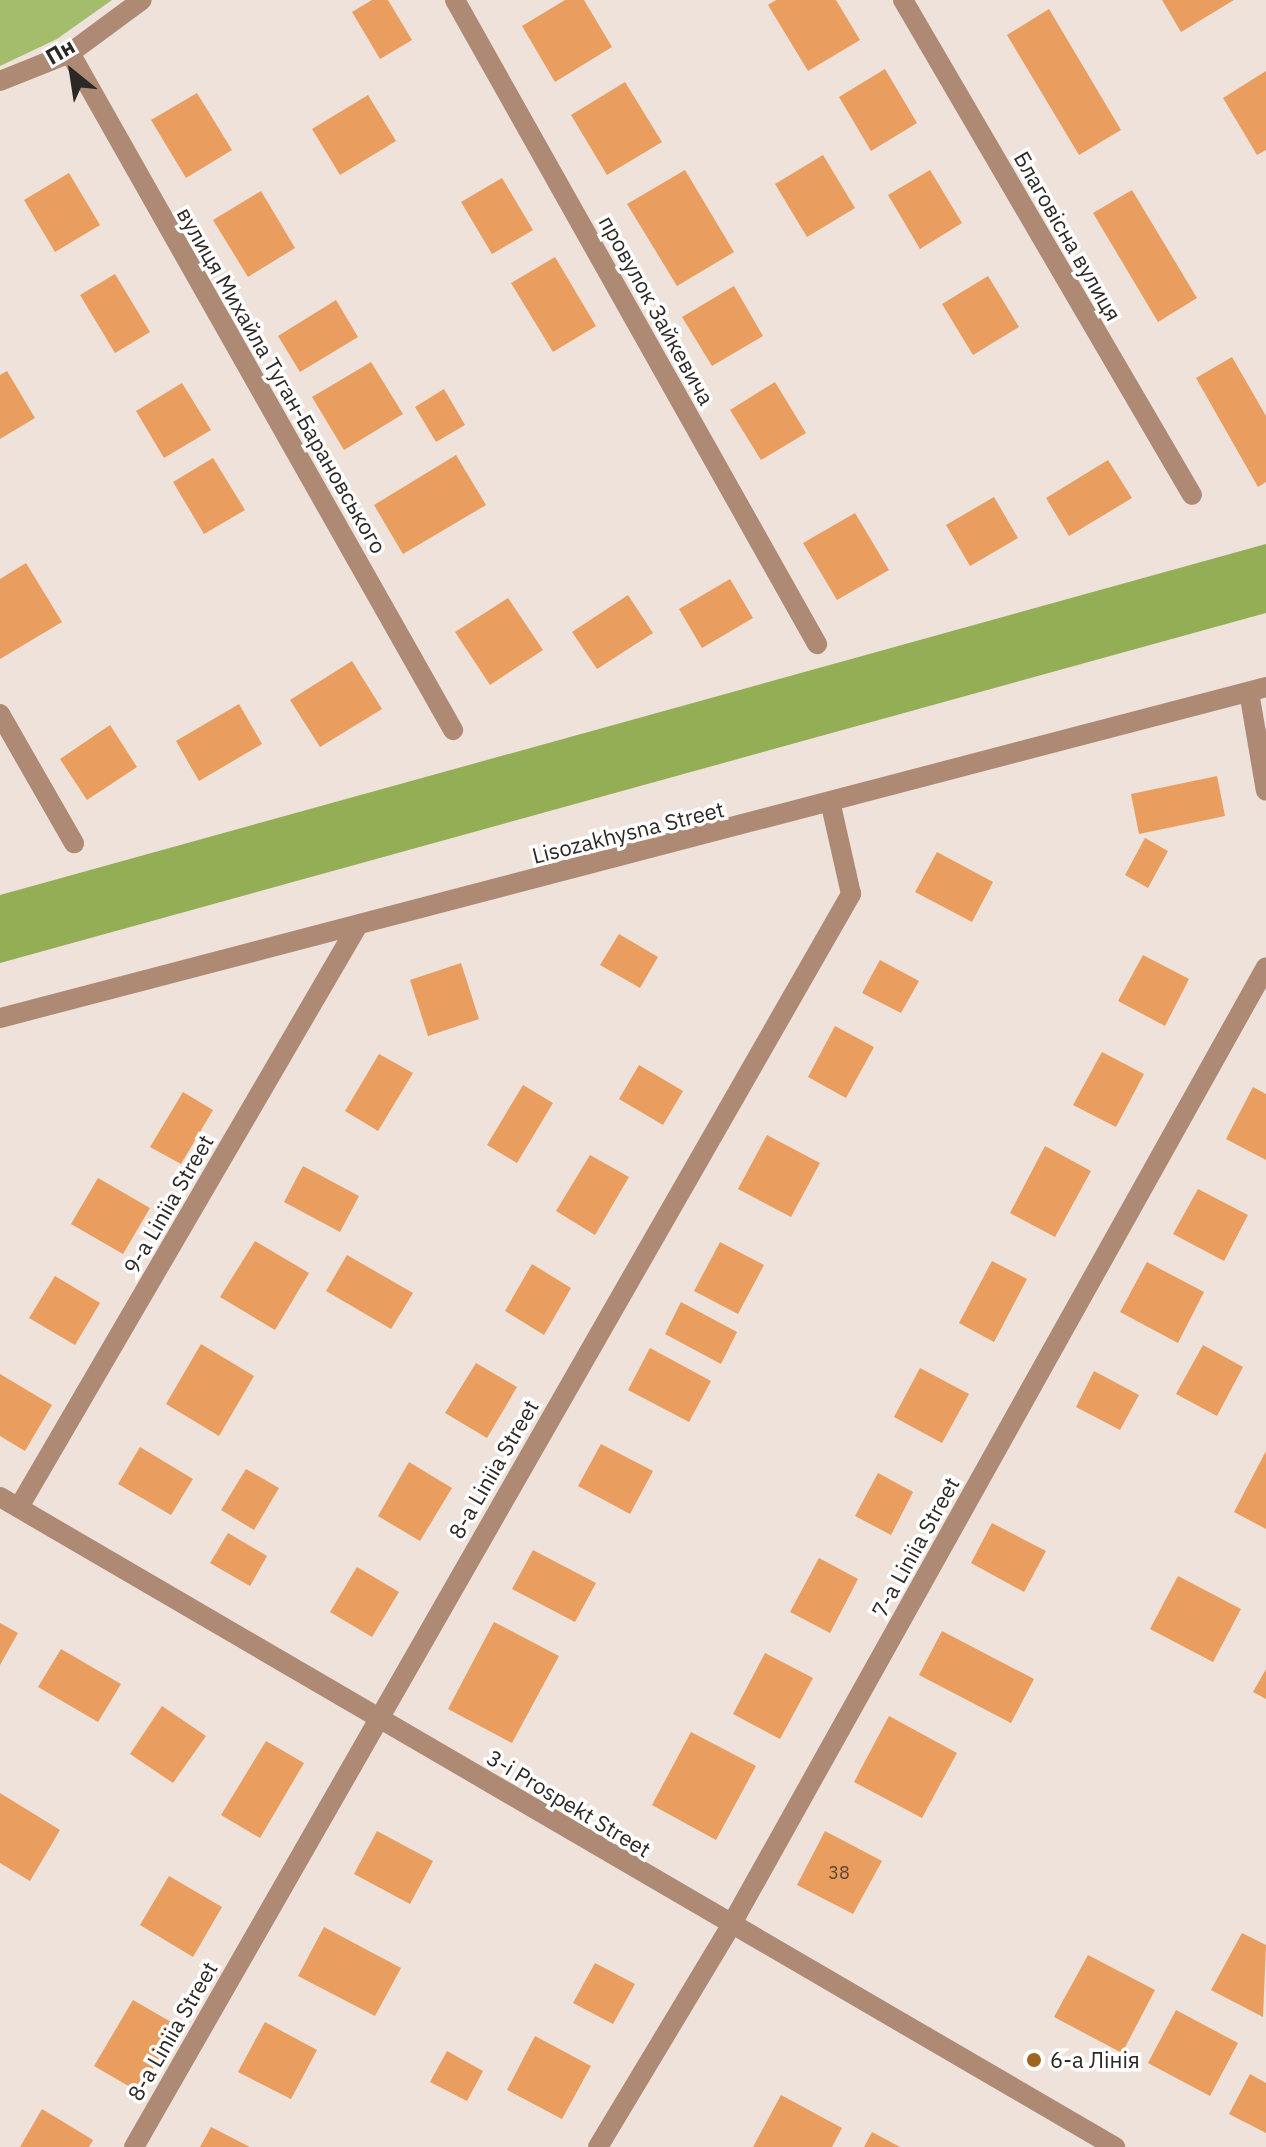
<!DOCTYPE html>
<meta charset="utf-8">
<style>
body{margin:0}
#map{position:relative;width:1266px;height:2147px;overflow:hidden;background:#eee2da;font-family:"IBM Plex Sans",sans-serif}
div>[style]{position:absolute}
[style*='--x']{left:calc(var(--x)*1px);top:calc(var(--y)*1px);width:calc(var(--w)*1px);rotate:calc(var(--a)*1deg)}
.green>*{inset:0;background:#a3bd6c}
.forest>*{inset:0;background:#94ae56}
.building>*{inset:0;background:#e99e60}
.street>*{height:20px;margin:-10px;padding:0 10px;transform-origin:10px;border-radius:10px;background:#ae8a75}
.dots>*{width:22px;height:22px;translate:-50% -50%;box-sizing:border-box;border:4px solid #fff;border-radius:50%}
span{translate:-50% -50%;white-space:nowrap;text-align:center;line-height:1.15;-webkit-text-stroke:7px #fff;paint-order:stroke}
.number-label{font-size:18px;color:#5b4634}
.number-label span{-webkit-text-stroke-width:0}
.street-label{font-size:22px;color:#2c2825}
.poi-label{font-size:22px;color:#2c2825}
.left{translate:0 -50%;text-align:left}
.north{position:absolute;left:32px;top:32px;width:80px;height:80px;-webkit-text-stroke:6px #fff;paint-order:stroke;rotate:330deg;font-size:22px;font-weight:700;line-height:32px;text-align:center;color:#2c2825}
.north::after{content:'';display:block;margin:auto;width:28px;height:36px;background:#2c2825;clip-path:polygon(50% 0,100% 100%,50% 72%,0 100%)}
</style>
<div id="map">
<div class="green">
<i style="clip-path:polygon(0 0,112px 0,57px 39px,0 66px)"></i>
</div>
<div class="forest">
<i style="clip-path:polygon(1266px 544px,1266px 613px,0 963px,0 895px)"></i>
</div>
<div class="building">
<i style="clip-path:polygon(372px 0,388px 0,412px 40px,380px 59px,352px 12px)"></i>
<i style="clip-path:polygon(565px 0,584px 0,612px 47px,555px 82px,522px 26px)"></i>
<i style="clip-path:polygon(776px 0,836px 0,860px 40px,808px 71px,768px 5px)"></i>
<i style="clip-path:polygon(1162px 0,1234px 0,1181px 32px)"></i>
<i style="clip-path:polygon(1049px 9px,1121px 130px,1079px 155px,1007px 35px)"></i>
<i style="clip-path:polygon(885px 69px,917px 123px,871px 151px,839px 97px)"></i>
<i style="clip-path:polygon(1266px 71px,1266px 150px,1257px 155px,1223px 98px)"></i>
<i style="clip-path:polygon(625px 82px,662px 142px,607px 175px,571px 115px)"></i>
<i style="clip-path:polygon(197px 93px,232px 150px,186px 178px,151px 120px)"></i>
<i style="clip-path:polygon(368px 95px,396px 141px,340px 175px,312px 129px)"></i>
<i style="clip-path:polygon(823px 155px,855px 208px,807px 237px,775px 184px)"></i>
<i style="clip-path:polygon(685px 170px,734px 252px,677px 286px,627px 204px)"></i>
<i style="clip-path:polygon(930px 170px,962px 223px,920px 249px,888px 195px)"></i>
<i style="clip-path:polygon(69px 173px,100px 225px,55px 252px,24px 200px)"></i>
<i style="clip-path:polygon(502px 178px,533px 230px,492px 254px,461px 202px)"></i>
<i style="clip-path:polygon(1132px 190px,1197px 298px,1158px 322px,1093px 213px)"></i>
<i style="clip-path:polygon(261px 191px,295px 248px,248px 277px,213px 220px)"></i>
<i style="clip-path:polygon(555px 257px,596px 326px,553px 352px,511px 283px)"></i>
<i style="clip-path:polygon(115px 274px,150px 332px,115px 353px,80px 295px)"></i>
<i style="clip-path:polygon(988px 276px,1019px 327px,973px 355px,942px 304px)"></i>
<i style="clip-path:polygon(734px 286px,763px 336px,712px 366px,682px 317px)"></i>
<i style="clip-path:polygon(336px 300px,358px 337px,300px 372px,278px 336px)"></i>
<i style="clip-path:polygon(1232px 357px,1266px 416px,1266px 482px,1258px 487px,1196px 378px)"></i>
<i style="clip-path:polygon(371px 362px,403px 414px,344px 450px,312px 397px)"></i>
<i style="clip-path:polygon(7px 371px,35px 418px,0 439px,0 375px)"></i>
<i style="clip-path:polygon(775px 382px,806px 433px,761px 460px,730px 410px)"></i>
<i style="clip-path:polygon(182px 383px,211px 430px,164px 458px,136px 411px)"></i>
<i style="clip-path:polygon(444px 389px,465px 425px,436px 442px,415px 407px)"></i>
<i style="clip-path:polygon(456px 455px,486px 505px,403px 554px,374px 505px)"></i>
<i style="clip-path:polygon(213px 458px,245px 510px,204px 534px,173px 482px)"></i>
<i style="clip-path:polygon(1108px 460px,1132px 498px,1069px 536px,1046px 498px)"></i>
<i style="clip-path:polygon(994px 497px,1018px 538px,970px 566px,946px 525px)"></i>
<i style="clip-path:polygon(855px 513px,889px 570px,837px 600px,803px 543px)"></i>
<i style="clip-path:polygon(26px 563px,62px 622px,0 659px,0 579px)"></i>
<i style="clip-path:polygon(730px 579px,753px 618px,702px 648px,679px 609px)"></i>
<i style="clip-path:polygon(628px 595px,653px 633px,597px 669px,572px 632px)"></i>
<i style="clip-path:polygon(508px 598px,543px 650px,490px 685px,455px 632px)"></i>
<i style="clip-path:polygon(352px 661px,382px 709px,320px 747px,290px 700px)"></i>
<i style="clip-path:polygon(239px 704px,262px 744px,199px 781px,176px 741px)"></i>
<i style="clip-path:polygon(110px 725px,137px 767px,87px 800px,60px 759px)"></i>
<i style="clip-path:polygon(1217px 776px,1225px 816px,1139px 834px,1131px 794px)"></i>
<i style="clip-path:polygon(1145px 838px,1168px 851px,1148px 888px,1125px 875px)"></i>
<i style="clip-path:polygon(937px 852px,993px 882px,972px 922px,915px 892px)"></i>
<i style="clip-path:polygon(619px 934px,658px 957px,640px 988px,600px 965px)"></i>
<i style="clip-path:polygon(1143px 955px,1189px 979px,1165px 1026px,1118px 1001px)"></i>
<i style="clip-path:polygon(880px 960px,919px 981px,901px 1013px,862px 993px)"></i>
<i style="clip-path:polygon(461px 963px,479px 1019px,428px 1036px,410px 980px)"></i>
<i style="clip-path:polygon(835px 1026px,874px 1047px,846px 1098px,808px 1077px)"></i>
<i style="clip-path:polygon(1102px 1052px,1144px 1074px,1116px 1127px,1073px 1105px)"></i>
<i style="clip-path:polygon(379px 1054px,413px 1073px,378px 1131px,345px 1111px)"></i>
<i style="clip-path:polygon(639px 1065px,683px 1091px,663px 1125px,619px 1099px)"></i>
<i style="clip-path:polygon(523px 1085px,553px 1103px,517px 1163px,487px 1145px)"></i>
<i style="clip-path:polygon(1253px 1087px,1266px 1094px,1266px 1160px,1226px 1139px)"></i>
<i style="clip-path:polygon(183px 1092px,213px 1110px,181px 1164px,150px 1147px)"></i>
<i style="clip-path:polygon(767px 1135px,820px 1163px,791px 1217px,738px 1189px)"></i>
<i style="clip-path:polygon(1045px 1146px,1091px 1171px,1055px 1237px,1010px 1213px)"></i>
<i style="clip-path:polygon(590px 1155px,629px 1177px,595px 1235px,556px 1211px)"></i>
<i style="clip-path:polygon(303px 1166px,359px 1196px,340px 1232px,284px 1202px)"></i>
<i style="clip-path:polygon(98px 1178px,150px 1208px,123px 1254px,71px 1224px)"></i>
<i style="clip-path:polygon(1198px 1189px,1248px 1215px,1224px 1261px,1173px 1234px)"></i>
<i style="clip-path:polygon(255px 1241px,309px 1273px,275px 1330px,220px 1297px)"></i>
<i style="clip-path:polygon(720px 1242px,764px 1265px,738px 1314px,694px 1291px)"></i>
<i style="clip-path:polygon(347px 1255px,413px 1293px,391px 1329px,326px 1291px)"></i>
<i style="clip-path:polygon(992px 1261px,1027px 1279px,994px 1342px,959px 1323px)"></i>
<i style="clip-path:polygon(1147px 1262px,1204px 1292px,1178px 1343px,1120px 1312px)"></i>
<i style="clip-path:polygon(532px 1264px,571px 1288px,544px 1335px,505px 1311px)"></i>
<i style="clip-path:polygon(55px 1276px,100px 1303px,75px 1345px,29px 1318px)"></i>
<i style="clip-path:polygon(681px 1302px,737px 1332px,721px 1364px,665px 1334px)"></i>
<i style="clip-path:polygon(201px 1344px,254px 1376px,219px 1436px,166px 1404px)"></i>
<i style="clip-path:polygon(1203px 1345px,1243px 1367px,1217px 1416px,1176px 1394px)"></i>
<i style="clip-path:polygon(650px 1348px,711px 1381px,689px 1422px,628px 1390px)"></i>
<i style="clip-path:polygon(476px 1363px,517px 1387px,487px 1438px,445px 1413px)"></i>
<i style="clip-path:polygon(920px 1368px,969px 1394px,942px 1443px,894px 1417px)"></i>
<i style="clip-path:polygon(1094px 1371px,1139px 1395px,1120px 1430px,1076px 1407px)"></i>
<i style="clip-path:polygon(0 1374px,52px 1405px,25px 1451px,0 1436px)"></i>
<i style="clip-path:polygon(601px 1444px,653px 1471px,630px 1514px,578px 1486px)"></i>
<i style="clip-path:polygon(140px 1447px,193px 1479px,171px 1515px,118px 1484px)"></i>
<i style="clip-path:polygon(1266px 1451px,1266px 1529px,1234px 1512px)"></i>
<i style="clip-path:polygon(409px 1462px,452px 1488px,420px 1541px,378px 1516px)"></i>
<i style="clip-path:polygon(246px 1469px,279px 1488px,254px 1530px,221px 1510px)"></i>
<i style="clip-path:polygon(878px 1473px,913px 1492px,891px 1535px,855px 1516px)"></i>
<i style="clip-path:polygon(992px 1523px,1046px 1551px,1024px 1592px,971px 1563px)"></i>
<i style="clip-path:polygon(228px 1533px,267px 1556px,250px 1586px,210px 1563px)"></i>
<i style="clip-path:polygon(533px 1550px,596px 1583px,575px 1622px,512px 1589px)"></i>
<i style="clip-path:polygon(819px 1558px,858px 1579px,830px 1633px,790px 1612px)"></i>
<i style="clip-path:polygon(357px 1567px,399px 1592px,372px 1637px,330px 1612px)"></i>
<i style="clip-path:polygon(1178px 1576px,1241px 1609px,1213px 1662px,1150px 1629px)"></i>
<i style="clip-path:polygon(494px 1622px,559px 1656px,512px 1743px,448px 1709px)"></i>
<i style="clip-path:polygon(0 1623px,18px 1633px,0 1665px)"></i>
<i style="clip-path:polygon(942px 1631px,1034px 1679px,1011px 1723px,919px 1675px)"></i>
<i style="clip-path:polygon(61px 1649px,121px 1684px,98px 1722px,38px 1687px)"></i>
<i style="clip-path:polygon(765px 1653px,813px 1678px,780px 1739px,733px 1714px)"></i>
<i style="clip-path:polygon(1266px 1669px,1266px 1699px,1253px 1692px)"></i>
<i style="clip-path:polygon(162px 1706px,206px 1736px,173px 1783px,130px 1754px)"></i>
<i style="clip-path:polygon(889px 1716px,957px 1753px,922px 1818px,854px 1782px)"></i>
<i style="clip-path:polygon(691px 1732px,756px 1766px,716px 1840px,652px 1805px)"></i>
<i style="clip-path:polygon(266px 1741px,304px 1763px,260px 1838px,221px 1815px)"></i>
<i style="clip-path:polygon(0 1793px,60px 1830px,30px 1881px,0 1863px)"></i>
<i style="clip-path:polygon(377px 1831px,433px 1861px,410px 1904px,354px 1874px)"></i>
<i style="clip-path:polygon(825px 1831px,882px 1861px,853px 1914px,797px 1885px)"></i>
<i style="clip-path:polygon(169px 1876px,222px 1907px,193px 1957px,140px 1925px)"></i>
<i style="clip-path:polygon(324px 1927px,401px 1968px,375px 2016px,298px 1976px)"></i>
<i style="clip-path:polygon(1242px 1933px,1266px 1945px,1263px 2017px,1211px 1990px)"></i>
<i style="clip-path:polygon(1088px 1955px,1155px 1990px,1122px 2053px,1054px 2017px)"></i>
<i style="clip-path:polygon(595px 1963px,635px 1984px,613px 2024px,573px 2003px)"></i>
<i style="clip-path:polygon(133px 2000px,178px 2026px,139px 2092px,94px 2066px)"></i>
<i style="clip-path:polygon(1176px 2010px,1238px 2043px,1210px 2096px,1148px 2063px)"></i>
<i style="clip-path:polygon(265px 2022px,317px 2050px,291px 2099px,238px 2072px)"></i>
<i style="clip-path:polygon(535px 2036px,591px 2066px,562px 2119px,507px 2090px)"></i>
<i style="clip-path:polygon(447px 2051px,483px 2071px,467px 2101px,430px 2082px)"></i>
<i style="clip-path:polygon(1250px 2074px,1266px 2083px,1266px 2133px,1229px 2114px)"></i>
<i style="clip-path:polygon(781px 2095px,842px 2128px,832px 2147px,753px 2147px)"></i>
<i style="clip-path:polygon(42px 2109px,93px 2140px,89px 2147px,20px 2147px)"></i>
<i style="clip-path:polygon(211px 2127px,250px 2147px,200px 2147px)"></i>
<i style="clip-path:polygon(872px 2132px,900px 2147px,864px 2147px)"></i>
</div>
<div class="street">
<i style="--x:455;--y:0;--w:739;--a:60.66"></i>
<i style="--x:903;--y:0;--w:573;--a:59.72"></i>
<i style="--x:70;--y:53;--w:778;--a:60.5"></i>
<i style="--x:0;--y:81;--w:75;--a:-21.8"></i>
<i style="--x:70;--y:53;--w:89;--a:-36.4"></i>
<i style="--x:1249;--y:692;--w:100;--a:80.3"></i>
<i style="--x:0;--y:714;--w:149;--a:60.2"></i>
<i style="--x:0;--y:1018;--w:1309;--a:-14.65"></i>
<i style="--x:0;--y:1497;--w:1291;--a:30.24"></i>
<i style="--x:19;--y:1507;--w:674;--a:-59.78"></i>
<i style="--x:134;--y:2147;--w:1444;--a:-60.22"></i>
<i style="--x:851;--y:894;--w:91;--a:-102.7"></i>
<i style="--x:598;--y:2147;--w:257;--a:-59"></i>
<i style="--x:730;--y:1927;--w:1099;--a:-60.82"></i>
</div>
<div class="dots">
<i style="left:1034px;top:2060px;background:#9e6621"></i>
</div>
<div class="number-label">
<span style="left:839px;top:1873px">38</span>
</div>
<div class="street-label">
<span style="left:1068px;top:236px;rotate:60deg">Благовісна вулиця</span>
<span style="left:657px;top:310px;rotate:61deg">провулок Зайкевича</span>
<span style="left:282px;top:380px;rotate:60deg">вулиця Михайла Туган-Барановського</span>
<span style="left:628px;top:832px;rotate:-14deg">Lisozakhysna Street</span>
<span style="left:168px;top:1204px;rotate:-60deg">9-a Liniia Street</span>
<span style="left:493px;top:1469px;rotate:-60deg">8-a Liniia Street</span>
<span style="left:915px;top:1547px;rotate:-61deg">7-a Liniia Street</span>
<span style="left:569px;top:1803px;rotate:31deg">3-i Prospekt Street</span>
<span style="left:172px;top:2031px;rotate:-60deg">8-a Liniia Street</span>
</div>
<div class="poi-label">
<span class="left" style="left:1050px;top:2060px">6-а Лінія</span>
</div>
<div class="north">Пн</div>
</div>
